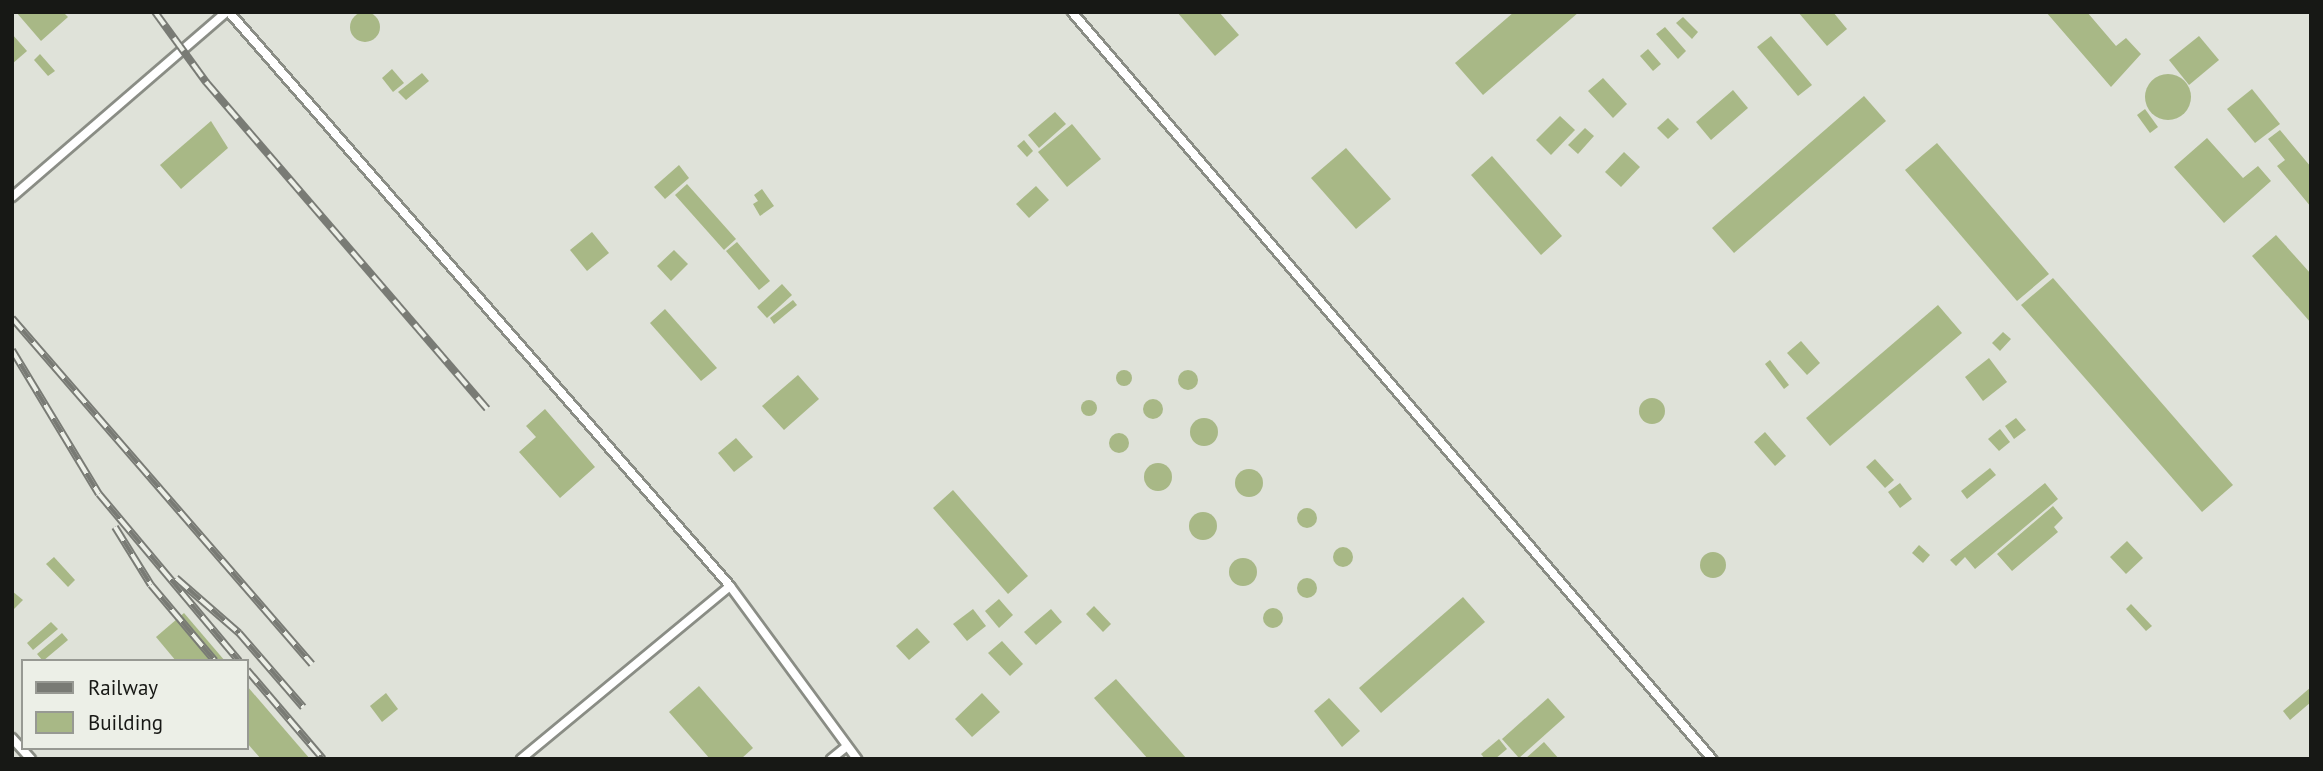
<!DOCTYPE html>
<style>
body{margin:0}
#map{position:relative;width:2323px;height:771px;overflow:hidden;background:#dfe2d9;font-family:"PT Sans",sans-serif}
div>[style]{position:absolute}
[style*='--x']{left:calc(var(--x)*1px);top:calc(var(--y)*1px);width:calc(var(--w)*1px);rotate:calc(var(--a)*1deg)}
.building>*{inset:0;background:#a8b886}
.round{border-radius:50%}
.roads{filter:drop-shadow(2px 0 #8a8d85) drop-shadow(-2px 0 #8a8d85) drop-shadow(0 2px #8a8d85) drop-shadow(0 -2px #8a8d85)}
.service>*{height:8px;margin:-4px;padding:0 4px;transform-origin:4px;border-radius:4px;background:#fff}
.rail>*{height:8px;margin-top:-4px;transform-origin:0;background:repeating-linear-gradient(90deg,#ecefe7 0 16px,#797b75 0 32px);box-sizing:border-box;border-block:2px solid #797b75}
span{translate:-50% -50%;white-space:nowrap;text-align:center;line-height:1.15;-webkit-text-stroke:5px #ecefe7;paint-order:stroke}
.frame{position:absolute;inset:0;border:14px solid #171815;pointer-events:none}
.legend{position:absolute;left:21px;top:659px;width:228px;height:91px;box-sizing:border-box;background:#ecefe7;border:2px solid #979993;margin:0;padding:9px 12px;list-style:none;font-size:21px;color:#171815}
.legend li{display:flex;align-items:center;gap:14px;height:35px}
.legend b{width:35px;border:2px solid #979993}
</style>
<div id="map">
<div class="building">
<i style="clip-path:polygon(16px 12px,63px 12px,68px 17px,41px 41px)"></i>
<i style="clip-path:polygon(1177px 12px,1219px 12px,1239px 35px,1215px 56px)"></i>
<i style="clip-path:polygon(1514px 12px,1579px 12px,1483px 95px,1455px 63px)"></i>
<i style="clip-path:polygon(1798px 12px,1833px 12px,1847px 29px,1827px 46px)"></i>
<i style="clip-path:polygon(2046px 12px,2087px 12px,2116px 46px,2126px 38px,2141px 54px,2111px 87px)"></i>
<i class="round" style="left:350px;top:12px;width:30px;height:30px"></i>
<i style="clip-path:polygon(1683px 17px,1698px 32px,1692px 39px,1676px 23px)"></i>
<i style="clip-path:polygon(1665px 27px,1686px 51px,1678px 59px,1656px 34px)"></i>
<i style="clip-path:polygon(12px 34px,27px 51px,12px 64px)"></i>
<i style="clip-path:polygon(1771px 36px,1812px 85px,1798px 96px,1757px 47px)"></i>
<i style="clip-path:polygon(2199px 36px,2219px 60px,2189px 85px,2169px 60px)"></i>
<i style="clip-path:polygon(1648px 49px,1661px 64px,1653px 71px,1640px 56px)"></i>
<i style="clip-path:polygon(40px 54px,55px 71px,48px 76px,34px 60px)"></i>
<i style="clip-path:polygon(392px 69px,404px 83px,393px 92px,382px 78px)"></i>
<i style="clip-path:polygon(422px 73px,429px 81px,406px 100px,398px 92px)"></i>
<i class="round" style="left:2145px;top:74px;width:46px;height:46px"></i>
<i style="clip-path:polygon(1603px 78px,1627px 104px,1613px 118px,1588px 91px)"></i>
<i style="clip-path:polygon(2252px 89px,2280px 124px,2255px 143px,2227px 109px)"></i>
<i style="clip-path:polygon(1733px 90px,1748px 108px,1711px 140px,1696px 122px)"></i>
<i style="clip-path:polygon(1864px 96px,1886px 121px,1734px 253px,1712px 228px)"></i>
<i style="clip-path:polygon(2145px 109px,2158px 127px,2150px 133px,2137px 115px)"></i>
<i style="clip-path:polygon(1055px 112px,1066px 124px,1039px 148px,1028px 135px)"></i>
<i style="clip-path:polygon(1560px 116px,1575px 130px,1551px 155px,1536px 140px)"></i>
<i style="clip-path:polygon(1668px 118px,1679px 129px,1668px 139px,1657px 128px)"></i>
<i style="clip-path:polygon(211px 121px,228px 148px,181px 189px,160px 165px)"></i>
<i style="clip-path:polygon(1072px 124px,1101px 159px,1067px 187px,1038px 152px)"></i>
<i style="clip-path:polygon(1585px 128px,1594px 136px,1578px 154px,1568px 145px)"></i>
<i style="clip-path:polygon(2280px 130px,2311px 167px,2311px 207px,2277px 166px,2285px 160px,2268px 139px)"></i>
<i style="clip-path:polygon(2207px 138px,2243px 178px,2258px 166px,2271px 181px,2224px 223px,2174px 167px)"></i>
<i style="clip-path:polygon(1024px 140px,1033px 151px,1027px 157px,1017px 146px)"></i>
<i style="clip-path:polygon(1937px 143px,2049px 274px,2017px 301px,1905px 170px)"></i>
<i style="clip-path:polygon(1346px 148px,1391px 199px,1356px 229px,1311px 178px)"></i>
<i style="clip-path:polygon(1624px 152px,1640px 167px,1621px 187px,1605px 172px)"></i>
<i style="clip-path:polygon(1492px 156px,1562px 236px,1541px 255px,1471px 175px)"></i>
<i style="clip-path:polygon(679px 165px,689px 178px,665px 199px,654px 187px)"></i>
<i style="clip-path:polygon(687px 184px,736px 239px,724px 250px,675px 195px)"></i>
<i style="clip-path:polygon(1036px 186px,1049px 200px,1029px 218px,1016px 204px)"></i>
<i style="clip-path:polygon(762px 189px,774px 206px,760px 216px,753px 204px,758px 201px,754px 195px)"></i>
<i style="clip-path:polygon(592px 232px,609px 253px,587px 271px,570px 250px)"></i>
<i style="clip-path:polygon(2276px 235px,2311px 274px,2311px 323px,2252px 256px)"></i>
<i style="clip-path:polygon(737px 242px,770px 281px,759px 290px,726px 251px)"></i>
<i style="clip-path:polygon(674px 250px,688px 264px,671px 281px,657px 266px)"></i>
<i style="clip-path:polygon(2053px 278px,2233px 485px,2202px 512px,2021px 305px)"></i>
<i style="clip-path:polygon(782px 284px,792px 295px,767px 318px,757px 307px)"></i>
<i style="clip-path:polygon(793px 300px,797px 305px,774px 324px,770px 318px)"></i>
<i style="clip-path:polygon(1938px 305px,1962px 333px,1830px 446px,1806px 418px)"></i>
<i style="clip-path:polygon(665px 309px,717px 368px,701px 381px,650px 323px)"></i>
<i style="clip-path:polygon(2003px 332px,2011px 339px,2000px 351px,1992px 343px)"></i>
<i style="clip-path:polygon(1801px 341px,1820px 363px,1807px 375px,1787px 353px)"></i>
<i style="clip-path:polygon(1989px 358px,2007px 382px,1983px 401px,1965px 377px)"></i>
<i style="clip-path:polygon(1770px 360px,1789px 385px,1784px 389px,1765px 364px)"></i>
<i class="round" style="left:1178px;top:370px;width:20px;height:20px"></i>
<i class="round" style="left:1116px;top:370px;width:16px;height:16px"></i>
<i style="clip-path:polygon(798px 375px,819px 399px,784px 430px,762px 406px)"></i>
<i class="round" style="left:1639px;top:398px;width:26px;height:26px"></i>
<i class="round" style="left:1143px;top:399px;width:20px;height:20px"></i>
<i class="round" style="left:1081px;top:400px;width:16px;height:16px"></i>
<i style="clip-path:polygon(545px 409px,595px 467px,560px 498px,519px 452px,536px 437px,526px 426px)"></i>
<i class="round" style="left:1190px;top:418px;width:28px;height:28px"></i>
<i style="clip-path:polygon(2016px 418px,2026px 430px,2014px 439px,2005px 426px)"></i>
<i style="clip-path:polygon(2000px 429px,2010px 442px,1999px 451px,1988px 439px)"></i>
<i style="clip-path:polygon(1765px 432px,1786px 456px,1775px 466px,1754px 442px)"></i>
<i class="round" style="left:1109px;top:433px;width:20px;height:20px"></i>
<i style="clip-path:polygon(736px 438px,753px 457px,734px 472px,718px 453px)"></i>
<i style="clip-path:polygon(1875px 459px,1894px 480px,1885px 488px,1866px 467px)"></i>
<i class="round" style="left:1144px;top:463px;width:28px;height:28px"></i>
<i style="clip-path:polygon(1990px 468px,1996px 475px,1967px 499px,1961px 491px)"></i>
<i class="round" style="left:1235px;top:469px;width:28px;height:28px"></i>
<i style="clip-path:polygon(1900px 483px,1912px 499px,1900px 508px,1888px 492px)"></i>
<i style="clip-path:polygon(2045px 483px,2058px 499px,1975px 569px,1965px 557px,1956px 566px,1950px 560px)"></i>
<i style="clip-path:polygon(953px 490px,1028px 576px,1008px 594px,933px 508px)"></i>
<i style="clip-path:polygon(2053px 506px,2063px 518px,2054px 527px,2058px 532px,2012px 571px,1997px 554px)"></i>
<i class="round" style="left:1297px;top:508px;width:20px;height:20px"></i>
<i class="round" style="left:1189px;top:512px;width:28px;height:28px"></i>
<i style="clip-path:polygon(2127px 541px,2143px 558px,2126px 574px,2110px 557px)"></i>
<i style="clip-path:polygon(1919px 545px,1930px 555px,1923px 563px,1912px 553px)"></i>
<i class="round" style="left:1333px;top:547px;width:20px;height:20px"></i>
<i class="round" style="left:1700px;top:552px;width:26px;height:26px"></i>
<i style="clip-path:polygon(54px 557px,75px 580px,68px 587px,46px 564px)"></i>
<i class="round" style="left:1229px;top:558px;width:28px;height:28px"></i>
<i class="round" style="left:1297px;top:578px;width:20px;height:20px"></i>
<i style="clip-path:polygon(12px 591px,23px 600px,12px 611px)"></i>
<i style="clip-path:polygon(1463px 597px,1485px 622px,1381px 713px,1359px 688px)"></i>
<i style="clip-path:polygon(999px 599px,1013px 615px,999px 628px,985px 611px)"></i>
<i style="clip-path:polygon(2131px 604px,2152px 626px,2146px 631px,2126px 609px)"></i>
<i style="clip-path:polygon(1094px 606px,1111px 624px,1103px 632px,1086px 614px)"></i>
<i class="round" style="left:1263px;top:608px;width:20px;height:20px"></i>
<i style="clip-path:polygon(973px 609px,986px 626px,967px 641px,953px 624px)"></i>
<i style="clip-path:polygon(1051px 609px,1062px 622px,1036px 645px,1024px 632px)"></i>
<i style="clip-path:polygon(184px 613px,225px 661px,176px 661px,156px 637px)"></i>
<i style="clip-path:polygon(51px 622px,58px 629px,33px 650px,27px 643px)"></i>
<i style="clip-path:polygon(917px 628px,930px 642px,909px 660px,896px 646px)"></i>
<i style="clip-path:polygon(62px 633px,68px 640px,43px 661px,37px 654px)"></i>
<i style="clip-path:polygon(1002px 641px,1023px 664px,1010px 676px,988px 653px)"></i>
<i style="clip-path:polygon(1116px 679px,1187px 759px,1148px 759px,1094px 698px)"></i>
<i style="clip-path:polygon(247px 686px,310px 759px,261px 759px,247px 743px)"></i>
<i style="clip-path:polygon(699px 686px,753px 748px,741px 759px,710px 759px,669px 712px)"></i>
<i style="clip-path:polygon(2311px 687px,2311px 702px,2290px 720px,2283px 711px)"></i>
<i style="clip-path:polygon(386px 693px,398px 709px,382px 722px,370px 706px)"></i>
<i style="clip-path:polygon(982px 693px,1000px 712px,972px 737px,955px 719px)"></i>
<i style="clip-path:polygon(1329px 698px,1360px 731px,1342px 747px,1314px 711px)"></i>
<i style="clip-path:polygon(1548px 698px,1565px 717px,1519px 758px,1502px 739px)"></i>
<i style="clip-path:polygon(1499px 739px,1507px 749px,1495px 759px,1485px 759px,1481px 754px)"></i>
<i style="clip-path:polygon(1544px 742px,1559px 759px,1525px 759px)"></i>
</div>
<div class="roads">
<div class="service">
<i style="--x:229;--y:12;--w:762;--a:48.88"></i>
<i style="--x:730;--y:586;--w:215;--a:53.7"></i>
<i style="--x:1072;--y:12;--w:984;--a:49.41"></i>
<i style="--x:12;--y:197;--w:283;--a:-40.8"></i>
<i style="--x:12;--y:738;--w:28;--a:48"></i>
<i style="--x:521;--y:759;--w:271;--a:-39.6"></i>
<i style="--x:831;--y:759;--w:19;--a:-39"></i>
</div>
</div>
<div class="rail">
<i style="--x:155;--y:12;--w:87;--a:53.9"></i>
<i style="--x:206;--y:82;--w:431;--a:49.3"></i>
<i style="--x:12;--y:318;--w:458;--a:49.1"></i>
<i style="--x:12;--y:350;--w:168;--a:58.9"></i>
<i style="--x:99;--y:494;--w:218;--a:50"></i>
<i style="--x:115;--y:527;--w:68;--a:58.2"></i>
<i style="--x:151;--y:585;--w:99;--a:49.9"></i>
<i style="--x:176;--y:578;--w:84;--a:41.1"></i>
<i style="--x:239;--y:633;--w:98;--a:49.1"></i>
<i style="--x:247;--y:670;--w:117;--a:49.5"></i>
</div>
<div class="frame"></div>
<ul class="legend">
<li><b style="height:9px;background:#797b75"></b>Railway</li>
<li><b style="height:19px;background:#a8b886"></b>Building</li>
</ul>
</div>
